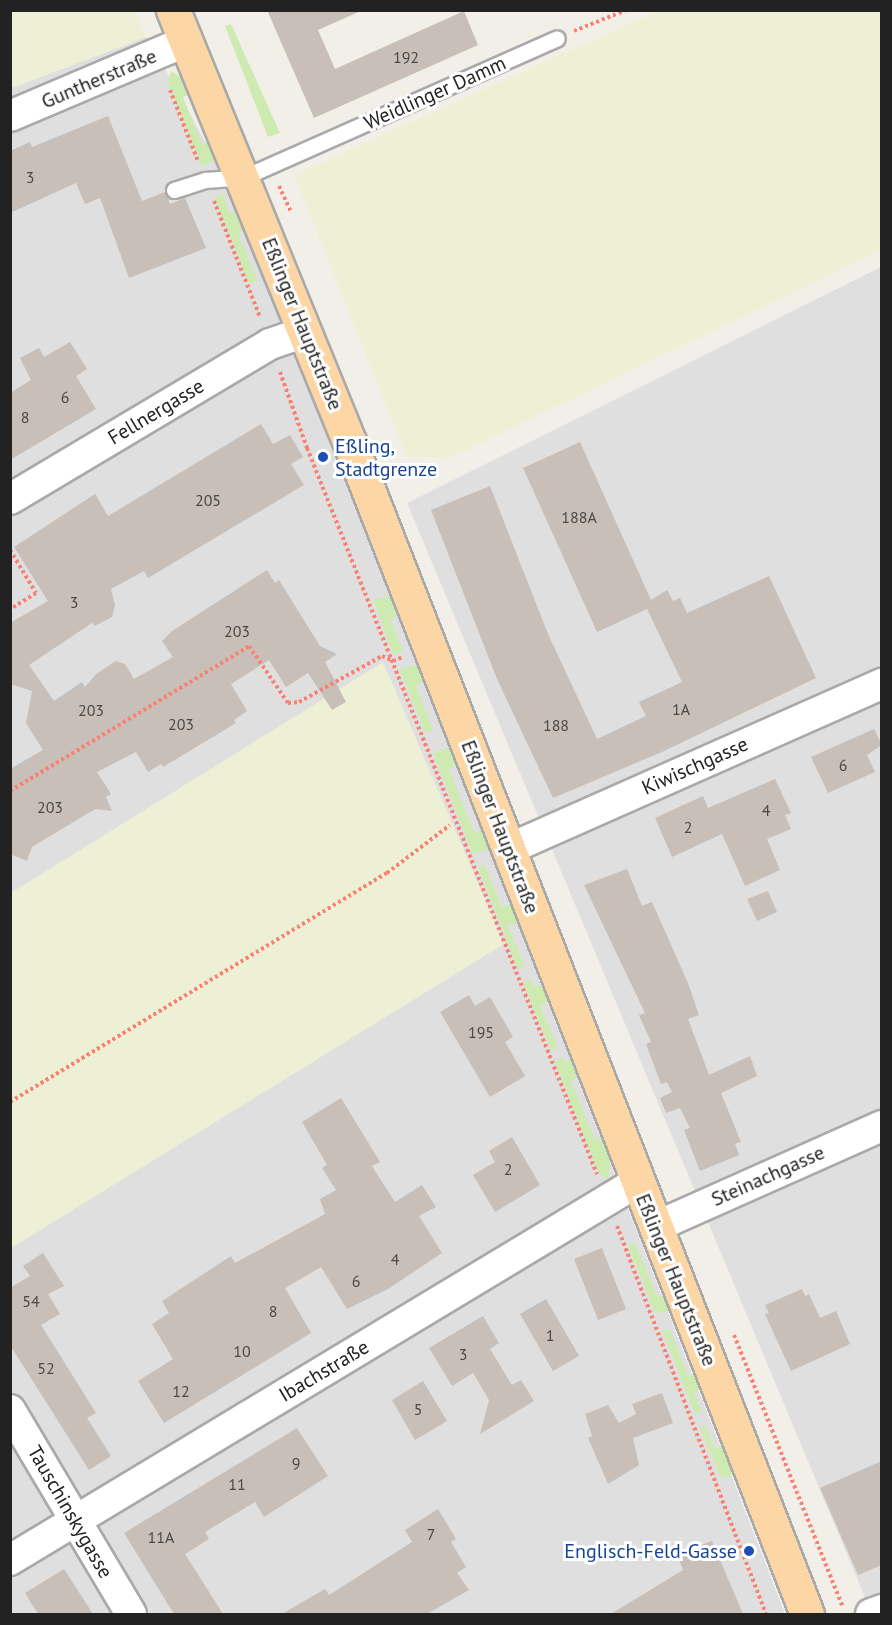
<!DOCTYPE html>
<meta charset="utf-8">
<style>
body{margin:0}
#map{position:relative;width:892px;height:1625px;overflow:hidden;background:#f2efe9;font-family:"PT Sans",sans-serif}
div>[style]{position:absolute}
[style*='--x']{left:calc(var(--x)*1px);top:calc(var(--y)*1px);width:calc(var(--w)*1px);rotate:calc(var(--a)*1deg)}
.residential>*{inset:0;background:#e0dfdf}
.farmland>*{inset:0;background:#eef0d5}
.grass>*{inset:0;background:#cdebb0}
.building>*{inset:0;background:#c7bfb8}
.path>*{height:4px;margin-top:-2px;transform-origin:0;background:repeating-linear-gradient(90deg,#fa8072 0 3px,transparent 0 6px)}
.roads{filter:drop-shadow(2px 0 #a9a9a9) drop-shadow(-2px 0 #a9a9a9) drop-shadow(0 2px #a9a9a9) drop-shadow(0 -2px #a9a9a9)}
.lane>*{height:15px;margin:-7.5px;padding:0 7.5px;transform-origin:7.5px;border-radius:7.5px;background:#fff}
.street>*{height:30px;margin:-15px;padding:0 15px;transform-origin:15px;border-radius:15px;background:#fff}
.primary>*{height:33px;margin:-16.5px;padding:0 16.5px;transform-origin:16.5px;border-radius:16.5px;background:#fcd6a4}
.dots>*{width:16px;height:16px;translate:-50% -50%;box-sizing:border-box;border:3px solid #fff;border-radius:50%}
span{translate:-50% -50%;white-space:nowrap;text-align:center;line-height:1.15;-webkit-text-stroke:6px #fff;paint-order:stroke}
.number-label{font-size:16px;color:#4b4948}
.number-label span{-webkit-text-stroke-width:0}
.street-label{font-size:20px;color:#222}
.transit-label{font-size:20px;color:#164399}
.left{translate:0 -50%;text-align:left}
.right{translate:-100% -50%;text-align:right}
.frame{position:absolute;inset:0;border:12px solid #222;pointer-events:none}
</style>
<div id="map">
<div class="residential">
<i style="clip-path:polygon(147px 37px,235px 195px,785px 1614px,11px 1614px,11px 88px)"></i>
<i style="clip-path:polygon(881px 267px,881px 1614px,872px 1614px,407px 503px)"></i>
</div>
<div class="farmland">
<i style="clip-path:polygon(11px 10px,134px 11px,147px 37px,11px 88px)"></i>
<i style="clip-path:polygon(660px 10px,881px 11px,881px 250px,448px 459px,406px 456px,294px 175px)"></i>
<i style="clip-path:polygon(383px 662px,504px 944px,11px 1248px,11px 893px)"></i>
</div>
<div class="grass">
<i style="clip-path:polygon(231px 24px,280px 133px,268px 137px,225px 26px)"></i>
<i style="clip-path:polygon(171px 71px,184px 79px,192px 93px,183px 97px,202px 144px,211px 142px,218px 159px,201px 166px,168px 82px)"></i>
<i style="clip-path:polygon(223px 194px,230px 213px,239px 210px,246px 229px,238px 233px,257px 280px,249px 284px,214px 197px)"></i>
<i style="clip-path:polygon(390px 596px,398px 615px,390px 619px,403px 651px,394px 655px,373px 600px)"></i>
<i style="clip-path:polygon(417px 664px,424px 681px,416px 686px,433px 730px,425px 733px,400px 670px)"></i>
<i style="clip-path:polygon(450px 747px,456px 765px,449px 769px,474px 833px,482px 830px,490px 849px,473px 854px,433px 753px)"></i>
<i style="clip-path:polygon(485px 865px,502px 908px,510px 904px,517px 923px,508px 926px,525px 967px,518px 969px,478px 867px)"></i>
<i style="clip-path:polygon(530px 979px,533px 987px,541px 984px,549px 1001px,540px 1006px,558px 1048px,551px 1051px,523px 982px)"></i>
<i style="clip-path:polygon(562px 1058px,565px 1062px,572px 1058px,579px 1077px,571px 1081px,595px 1140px,604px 1137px,611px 1156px,608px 1180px,598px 1172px,555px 1061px)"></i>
<i style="clip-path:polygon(635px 1243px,657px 1297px,665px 1295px,672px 1311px,655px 1313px,628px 1245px)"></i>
<i style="clip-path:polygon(662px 1330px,670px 1330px,688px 1377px,697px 1373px,702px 1388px,694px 1392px,702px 1412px,695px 1414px)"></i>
<i style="clip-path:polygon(705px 1425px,715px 1449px,722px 1446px,733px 1474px,721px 1478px,700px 1428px)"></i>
</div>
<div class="building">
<i style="clip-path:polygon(267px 10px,363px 10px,318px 30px,335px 69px,464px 11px,478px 45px,314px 118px)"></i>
<i style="clip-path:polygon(108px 116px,142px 201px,165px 192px,170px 204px,185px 198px,206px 248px,129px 278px,100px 198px,85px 204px,76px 183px,10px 213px,10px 151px,30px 142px,32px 147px)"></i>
<i style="clip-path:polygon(70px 342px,87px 369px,76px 376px,96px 409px,10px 460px,10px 393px,31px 380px,20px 358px,39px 348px,44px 357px)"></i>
<i style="clip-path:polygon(261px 424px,273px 444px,290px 435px,303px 457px,291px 464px,304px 485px,148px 578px,144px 571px,111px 589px,115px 605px,112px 617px,95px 626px,92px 623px,29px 665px,54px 701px,82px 682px,85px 687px,96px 674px,116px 661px,125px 664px,134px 679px,173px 657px,162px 641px,172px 631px,267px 570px,275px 583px,279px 580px,320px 646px,337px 654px,325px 662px,346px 702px,332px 710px,308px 673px,286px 687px,269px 660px,231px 684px,247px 711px,234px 720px,236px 723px,163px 767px,161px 764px,148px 772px,136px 752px,97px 772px,111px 794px,106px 797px,112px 811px,96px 809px,85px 815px,32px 847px,27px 861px,10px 854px,10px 769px,43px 750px,26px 723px,32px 691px,10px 684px,10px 623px,48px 601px,14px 547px,95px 494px,108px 516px)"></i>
<i style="clip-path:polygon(580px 442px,651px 600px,667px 590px,673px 601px,680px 598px,687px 613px,769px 576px,816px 678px,662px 752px,553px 798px,497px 679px,431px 510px,490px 486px,548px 634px,597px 739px,646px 716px,639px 702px,682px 682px,647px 609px,597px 632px,523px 468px)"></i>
<i style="clip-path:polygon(874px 729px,882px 745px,867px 755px,875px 772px,828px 793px,811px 757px)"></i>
<i style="clip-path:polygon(775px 779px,791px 813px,785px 815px,791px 829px,767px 839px,780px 870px,745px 886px,722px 834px,672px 857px,655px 818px,703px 796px,708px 808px)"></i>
<i style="clip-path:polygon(627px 869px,642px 906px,652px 902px,688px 983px,699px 1015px,688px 1019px,709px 1075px,750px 1056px,757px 1076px,721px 1093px,741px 1142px,735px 1144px,739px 1155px,700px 1171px,684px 1130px,690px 1128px,680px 1108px,666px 1113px,660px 1098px,672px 1092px,667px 1082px,661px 1084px,646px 1044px,651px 1042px,639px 1015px,645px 1013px,584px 885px)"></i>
<i style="clip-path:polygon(768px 891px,777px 912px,757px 921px,747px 899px)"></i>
<i style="clip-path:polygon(469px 995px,475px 1006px,490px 997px,513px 1037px,505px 1042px,525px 1076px,490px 1097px,440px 1012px)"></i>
<i style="clip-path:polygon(341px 1098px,380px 1162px,372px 1166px,395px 1202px,422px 1185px,436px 1207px,419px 1216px,442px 1253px,388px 1289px,347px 1309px,321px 1267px,285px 1288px,311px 1333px,164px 1423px,138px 1381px,173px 1359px,152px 1324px,169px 1313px,162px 1301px,231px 1256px,235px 1263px,325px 1214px,320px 1199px,336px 1190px,322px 1168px,327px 1165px,302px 1122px)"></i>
<i style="clip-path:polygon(512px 1137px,540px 1185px,495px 1212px,473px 1175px,495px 1162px,489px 1151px)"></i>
<i style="clip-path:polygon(602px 1248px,626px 1309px,598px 1320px,574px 1259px)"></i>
<i style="clip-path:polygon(43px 1253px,64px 1286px,48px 1294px,60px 1314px,41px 1325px,96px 1413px,87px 1418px,111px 1456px,89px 1470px,10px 1345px,10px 1288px,30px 1276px,23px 1266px)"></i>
<i style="clip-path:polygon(802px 1289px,805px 1296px,809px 1294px,820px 1318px,836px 1311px,850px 1344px,791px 1371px,765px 1314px,769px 1313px,765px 1305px)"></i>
<i style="clip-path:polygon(546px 1299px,579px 1356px,553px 1371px,520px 1314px)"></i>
<i style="clip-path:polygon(483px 1316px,499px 1343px,490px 1349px,512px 1385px,521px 1380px,534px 1401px,480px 1434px,489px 1400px,473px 1373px,452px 1386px,429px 1348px)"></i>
<i style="clip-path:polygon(423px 1381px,447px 1421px,415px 1440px,392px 1400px)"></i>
<i style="clip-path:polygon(662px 1393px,673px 1423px,633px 1438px,639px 1465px,608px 1484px,588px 1438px,592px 1436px,585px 1414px,608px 1405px,619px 1423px,636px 1414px,632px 1404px)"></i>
<i style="clip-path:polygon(297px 1428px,328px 1476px,264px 1517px,255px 1502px,205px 1532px,209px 1539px,185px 1554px,223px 1614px,174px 1614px,124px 1533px)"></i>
<i style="clip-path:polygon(882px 1461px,882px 1565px,858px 1575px,820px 1488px)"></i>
<i style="clip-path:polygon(438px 1509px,456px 1539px,451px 1542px,466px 1567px,457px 1573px,469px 1590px,427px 1614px,282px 1614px,325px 1589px,329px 1595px,412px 1542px,405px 1530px)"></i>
<i style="clip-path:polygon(712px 1541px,743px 1614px,611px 1614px,683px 1570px,677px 1554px)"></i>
<i style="clip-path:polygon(64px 1569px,93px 1614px,38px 1614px,25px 1593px)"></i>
</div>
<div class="path">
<i style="--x:574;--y:31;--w:56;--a:-22"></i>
<i style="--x:170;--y:90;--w:76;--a:68.5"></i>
<i style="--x:279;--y:186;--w:29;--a:65"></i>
<i style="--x:214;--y:201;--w:125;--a:68.4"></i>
<i style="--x:280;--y:372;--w:81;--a:70.4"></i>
<i style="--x:307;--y:448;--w:782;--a:68.23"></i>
<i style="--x:10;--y:550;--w:50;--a:58.8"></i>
<i style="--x:36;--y:593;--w:31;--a:148"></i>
<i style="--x:10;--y:791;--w:280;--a:-31.2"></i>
<i style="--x:249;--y:646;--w:69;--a:55.6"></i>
<i style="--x:288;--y:703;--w:11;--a:-5"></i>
<i style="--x:299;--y:702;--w:95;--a:-29"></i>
<i style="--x:382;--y:656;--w:12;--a:24"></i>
<i style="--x:393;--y:661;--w:11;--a:-22"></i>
<i style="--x:10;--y:1102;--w:441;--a:-31.3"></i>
<i style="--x:387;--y:873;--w:79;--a:-37.3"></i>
<i style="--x:617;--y:1226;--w:416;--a:69"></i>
<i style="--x:734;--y:1335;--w:293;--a:68.2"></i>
</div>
<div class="roads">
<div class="lane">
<i style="--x:174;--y:190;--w:33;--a:-18"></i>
<i style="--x:205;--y:180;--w:39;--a:-4"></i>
<i style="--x:244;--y:177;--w:342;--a:-23.9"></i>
</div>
<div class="street">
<i style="--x:10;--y:116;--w:192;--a:-23"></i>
<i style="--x:10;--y:499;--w:303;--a:-30.8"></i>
<i style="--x:270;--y:344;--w:37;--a:-19"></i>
<i style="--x:509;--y:849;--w:408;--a:-23.9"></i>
<i style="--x:655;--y:1227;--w:248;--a:-24"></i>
<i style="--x:10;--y:1410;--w:237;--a:59.3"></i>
<i style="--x:10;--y:1560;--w:732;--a:-31.08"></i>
<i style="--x:871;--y:1614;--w:12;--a:-20"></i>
</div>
<div class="primary">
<i style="--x:173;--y:10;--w:468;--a:67.8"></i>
<i style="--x:350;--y:443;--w:1257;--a:68.68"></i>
</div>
</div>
<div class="dots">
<i style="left:323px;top:457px;background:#1a4fb4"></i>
<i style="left:749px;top:1551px;background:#1a4fb4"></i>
</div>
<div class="number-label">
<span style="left:406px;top:57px">192</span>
<span style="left:30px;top:177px">3</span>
<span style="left:65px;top:397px">6</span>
<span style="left:25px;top:417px">8</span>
<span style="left:208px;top:500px">205</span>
<span style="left:579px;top:517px">188A</span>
<span style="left:74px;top:602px">3</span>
<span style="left:237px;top:631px">203</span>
<span style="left:681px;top:709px">1A</span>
<span style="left:91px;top:710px">203</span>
<span style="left:181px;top:724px">203</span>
<span style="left:556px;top:725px">188</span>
<span style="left:843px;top:765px">6</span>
<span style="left:50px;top:807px">203</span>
<span style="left:766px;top:810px">4</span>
<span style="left:688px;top:827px">2</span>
<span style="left:481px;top:1032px">195</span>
<span style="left:508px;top:1169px">2</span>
<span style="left:395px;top:1259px">4</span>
<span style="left:356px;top:1281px">6</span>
<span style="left:31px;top:1301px">54</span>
<span style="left:273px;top:1311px">8</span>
<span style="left:550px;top:1335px">1</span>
<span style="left:242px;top:1351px">10</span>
<span style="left:463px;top:1354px">3</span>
<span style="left:46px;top:1368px">52</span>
<span style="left:181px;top:1391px">12</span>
<span style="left:418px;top:1409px">5</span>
<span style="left:296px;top:1463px">9</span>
<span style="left:237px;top:1484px">11</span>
<span style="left:431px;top:1534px">7</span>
<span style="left:161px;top:1537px">11A</span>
</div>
<div class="street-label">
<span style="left:99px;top:79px;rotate:-23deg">Guntherstraße</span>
<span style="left:435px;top:93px;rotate:-24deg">Weidlinger Damm</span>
<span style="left:302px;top:324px;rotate:68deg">Eßlinger Hauptstraße</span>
<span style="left:156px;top:412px;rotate:-31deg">Fellnergasse</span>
<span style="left:695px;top:766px;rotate:-24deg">Kiwischgasse</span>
<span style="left:500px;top:827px;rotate:69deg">Eßlinger Hauptstraße</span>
<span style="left:768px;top:1176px;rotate:-24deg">Steinachgasse</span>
<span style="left:676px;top:1280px;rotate:68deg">Eßlinger Hauptstraße</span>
<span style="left:324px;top:1371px;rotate:-31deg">Ibachstraße</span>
<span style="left:70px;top:1512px;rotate:60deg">Tauschinskygasse</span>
</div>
<div class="transit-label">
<span class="left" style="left:335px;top:458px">Eßling,<br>Stadtgrenze</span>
<span class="right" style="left:737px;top:1551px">Englisch-Feld-Gasse</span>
</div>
<div class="frame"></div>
</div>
